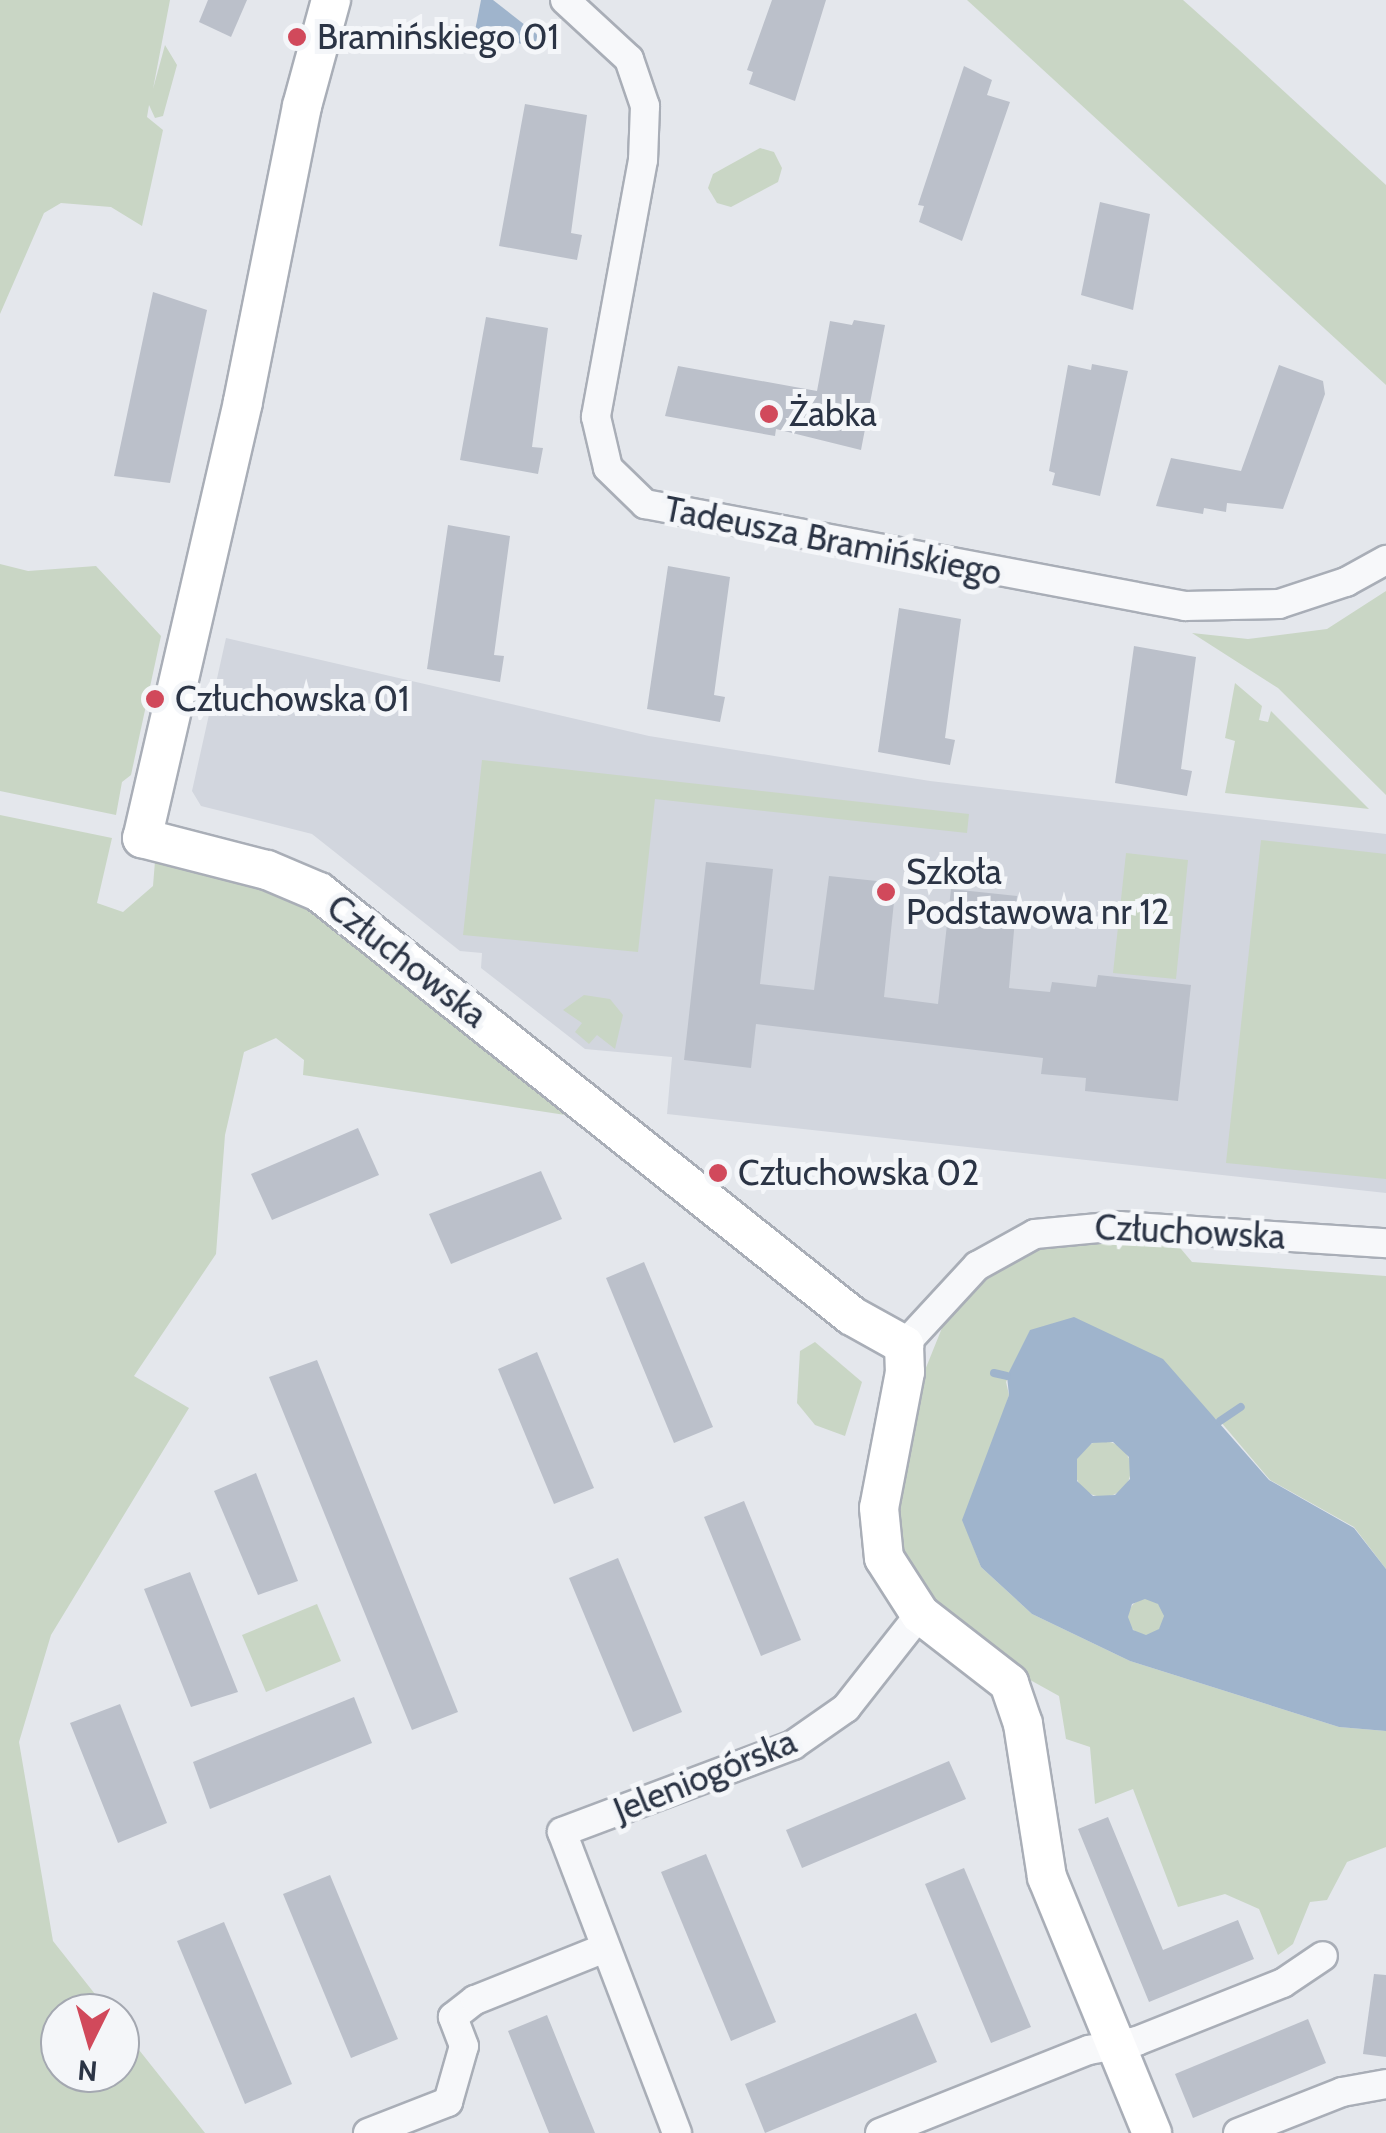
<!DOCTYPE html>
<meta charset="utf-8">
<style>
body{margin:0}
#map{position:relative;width:1386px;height:2133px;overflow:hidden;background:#e4e7ec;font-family:Cabin,sans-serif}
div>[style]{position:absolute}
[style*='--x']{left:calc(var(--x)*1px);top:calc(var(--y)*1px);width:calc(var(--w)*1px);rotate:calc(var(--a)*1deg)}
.built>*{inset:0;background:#d2d6de}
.green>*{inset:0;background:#c9d6c5}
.round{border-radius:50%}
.water>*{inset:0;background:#9fb4cc}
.stream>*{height:8px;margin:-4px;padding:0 4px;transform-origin:4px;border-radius:4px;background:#9fb4cc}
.building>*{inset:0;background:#bbc0ca}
.roads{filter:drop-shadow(2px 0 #a9aeb7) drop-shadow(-2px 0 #a9aeb7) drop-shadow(0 2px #a9aeb7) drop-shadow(0 -2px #a9aeb7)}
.street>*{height:28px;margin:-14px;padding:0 14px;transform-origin:14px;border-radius:14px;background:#f7f8fa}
.secondary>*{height:38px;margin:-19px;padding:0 19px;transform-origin:19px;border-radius:19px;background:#fff}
.dots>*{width:28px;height:28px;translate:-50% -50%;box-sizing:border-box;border:5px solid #f4f6f9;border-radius:50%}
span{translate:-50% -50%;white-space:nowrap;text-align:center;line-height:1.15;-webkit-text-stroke:10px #f4f6f9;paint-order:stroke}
.poi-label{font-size:35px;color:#2b3445}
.left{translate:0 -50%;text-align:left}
.street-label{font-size:35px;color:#2b3445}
.north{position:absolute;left:40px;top:1993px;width:100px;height:100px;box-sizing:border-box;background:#f4f6f9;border:2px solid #a4a8b1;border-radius:50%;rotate:185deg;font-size:28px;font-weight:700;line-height:40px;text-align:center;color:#2b3445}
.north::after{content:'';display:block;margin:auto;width:35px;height:45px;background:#d1495b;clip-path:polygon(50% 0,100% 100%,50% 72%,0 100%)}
</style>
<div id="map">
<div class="built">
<i style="clip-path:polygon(226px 638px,649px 736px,930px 781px,1386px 834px,1386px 1193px,667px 1114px,672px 1057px,585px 1049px,481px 968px,482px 953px,460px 951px,312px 834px,201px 806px,192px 791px)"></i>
</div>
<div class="green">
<i style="clip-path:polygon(0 0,170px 0,153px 89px,165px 45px,177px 65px,163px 116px,155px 118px,149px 105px,147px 117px,163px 130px,142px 226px,111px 207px,61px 203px,44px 213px,0 314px)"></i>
<i style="clip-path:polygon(967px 0,1183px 0,1238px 49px,1386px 185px,1386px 385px)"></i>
<i style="clip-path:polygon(760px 148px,774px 152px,782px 168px,778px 182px,731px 207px,717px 203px,708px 188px,713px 174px)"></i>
<i style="clip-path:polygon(0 564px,28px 571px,96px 566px,161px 636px,131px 775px,122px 782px,116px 815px,0 791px)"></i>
<i style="clip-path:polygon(1386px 591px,1386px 795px,1278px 688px,1192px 633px,1248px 639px,1327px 629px)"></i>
<i style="clip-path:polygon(1235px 683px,1262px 706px,1259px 720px,1268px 722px,1271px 711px,1369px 809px,1225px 793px,1235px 741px,1225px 738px)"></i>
<i style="clip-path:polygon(482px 760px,969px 814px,967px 833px,655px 799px,638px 952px,463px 935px)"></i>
<i style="clip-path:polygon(0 815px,112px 838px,97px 903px,123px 912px,153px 886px,155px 861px,173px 859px,303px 900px,585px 1118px,303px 1075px,304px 1060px,276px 1038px,244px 1052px,225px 1135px,216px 1254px,134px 1376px,189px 1408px,51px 1635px,19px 1742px,53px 1941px,110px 2013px,60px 2013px,60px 2073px,120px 2073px,120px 2026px,205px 2133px,0 2133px)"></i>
<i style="clip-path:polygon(1261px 840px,1386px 854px,1386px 1179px,1226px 1163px)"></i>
<i style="clip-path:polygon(1126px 853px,1188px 860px,1176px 979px,1113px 973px)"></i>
<i style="clip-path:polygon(584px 995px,610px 999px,623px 1015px,615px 1049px,597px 1035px,589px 1044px,575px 1032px,582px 1023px,563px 1010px)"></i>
<i style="clip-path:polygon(1097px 1239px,1176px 1243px,1192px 1262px,1386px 1276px,1386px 1569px,1354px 1527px,1270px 1480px,1220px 1421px,1030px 1331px,1006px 1382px,1009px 1395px,983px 1478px,963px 1520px,981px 1567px,1032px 1614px,1130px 1661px,1339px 1727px,1386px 1731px,1386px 1847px,1347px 1862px,1327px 1900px,1310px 1902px,1293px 1944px,1278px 1955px,1259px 1909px,1225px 1894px,1178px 1907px,1133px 1789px,1095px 1804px,1090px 1747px,1066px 1739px,1059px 1696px,1023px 1676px,941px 1607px,901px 1551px,895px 1511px,921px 1380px,944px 1323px,988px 1276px,1032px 1251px)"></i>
<i style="clip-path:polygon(815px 1342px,862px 1382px,845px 1436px,815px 1425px,797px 1403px,800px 1351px)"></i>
<i class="round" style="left:1075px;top:1441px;width:56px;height:56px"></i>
<i class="round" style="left:1128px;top:1599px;width:36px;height:36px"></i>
<i style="clip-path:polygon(317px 1604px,341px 1661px,266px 1692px,242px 1635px)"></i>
</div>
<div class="water">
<i style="clip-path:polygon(481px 0,493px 0,539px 36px,535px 46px,474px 36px)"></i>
<i style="clip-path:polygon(evenodd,1074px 1317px,1163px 1359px,1269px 1480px,1354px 1528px,1386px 1569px,1386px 1731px,1339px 1727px,1130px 1661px,1032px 1614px,981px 1567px,962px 1520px,1009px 1395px,1007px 1376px,1030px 1330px,1074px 1317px,1113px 1442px,1129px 1457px,1130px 1479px,1115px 1495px,1093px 1496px,1077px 1481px,1077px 1459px,1092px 1443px,1113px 1442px,1074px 1317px,1145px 1599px,1158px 1604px,1164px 1616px,1159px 1629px,1146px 1635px,1133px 1630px,1128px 1617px,1132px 1604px,1145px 1599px)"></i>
</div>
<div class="stream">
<i style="--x:994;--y:1373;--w:13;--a:13"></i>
<i style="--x:1220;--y:1421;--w:25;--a:-34"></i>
</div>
<div class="building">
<i style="clip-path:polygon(208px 0,247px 0,231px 37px,199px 22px)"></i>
<i style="clip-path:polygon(772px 0,826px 0,795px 101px,749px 84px,753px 72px,747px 70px)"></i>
<i style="clip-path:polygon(964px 66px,992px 80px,987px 95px,1010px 102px,962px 241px,919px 222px,924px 206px,918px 205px)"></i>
<i style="clip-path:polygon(525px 104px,587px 115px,571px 233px,582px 235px,577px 260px,499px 246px)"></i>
<i style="clip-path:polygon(1100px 202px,1150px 214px,1133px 310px,1081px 295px)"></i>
<i style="clip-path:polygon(153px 292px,207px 310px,170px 483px,114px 476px)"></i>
<i style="clip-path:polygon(486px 317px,548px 328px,532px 447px,543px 448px,538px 474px,460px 460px)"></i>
<i style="clip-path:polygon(854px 320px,885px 325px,861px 450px,776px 429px,775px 436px,665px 416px,678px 366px,817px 391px,830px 321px,852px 325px)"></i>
<i style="clip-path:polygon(1092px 364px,1128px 371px,1100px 496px,1052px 485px,1055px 473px,1049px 471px,1068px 365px,1091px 370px)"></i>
<i style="clip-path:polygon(1279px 365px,1323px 381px,1325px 394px,1283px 509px,1227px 503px,1226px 512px,1204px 508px,1203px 514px,1156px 506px,1171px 458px,1241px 471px)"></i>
<i style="clip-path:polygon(448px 525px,510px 536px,494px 655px,504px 656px,500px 682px,427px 669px)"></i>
<i style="clip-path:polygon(668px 566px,730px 577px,714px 695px,725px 697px,720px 722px,647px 709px)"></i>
<i style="clip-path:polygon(899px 608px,961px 619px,945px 738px,955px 740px,950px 765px,878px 752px)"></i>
<i style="clip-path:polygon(1134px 646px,1196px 657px,1181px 769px,1192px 771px,1187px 796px,1115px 783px)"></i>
<i style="clip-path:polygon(706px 862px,773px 869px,760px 984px,814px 990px,829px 876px,896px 883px,884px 997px,938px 1004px,951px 889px,1017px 896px,1009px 988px,1050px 992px,1052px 982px,1096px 987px,1098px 975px,1191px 985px,1178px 1101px,1085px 1091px,1086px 1078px,1041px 1074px,1043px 1058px,756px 1024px,751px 1068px,684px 1060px)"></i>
<i style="clip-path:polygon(358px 1128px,379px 1175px,272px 1220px,251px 1174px)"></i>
<i style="clip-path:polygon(541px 1171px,562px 1219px,451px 1264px,429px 1214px)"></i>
<i style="clip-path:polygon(644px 1262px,713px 1427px,674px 1443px,606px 1278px)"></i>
<i style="clip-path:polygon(537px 1352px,594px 1488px,554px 1504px,498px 1369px)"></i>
<i style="clip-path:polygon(317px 1360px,458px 1712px,412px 1730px,269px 1377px)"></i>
<i style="clip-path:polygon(256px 1473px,298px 1581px,258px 1595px,214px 1491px)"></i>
<i style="clip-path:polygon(744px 1501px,801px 1640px,761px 1656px,704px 1517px)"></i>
<i style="clip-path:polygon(618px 1558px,682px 1712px,633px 1732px,569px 1578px)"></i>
<i style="clip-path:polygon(190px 1572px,238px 1692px,191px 1707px,144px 1589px)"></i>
<i style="clip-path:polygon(354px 1697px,372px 1743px,210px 1809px,193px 1762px)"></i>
<i style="clip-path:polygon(120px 1704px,167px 1823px,118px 1843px,70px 1723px)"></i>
<i style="clip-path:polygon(949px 1761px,966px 1799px,802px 1868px,786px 1830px)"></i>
<i style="clip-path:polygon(1108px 1817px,1163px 1950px,1238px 1920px,1254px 1959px,1149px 2002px,1078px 1829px)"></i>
<i style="clip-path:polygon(706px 1854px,776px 2022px,731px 2041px,661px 1872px)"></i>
<i style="clip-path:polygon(964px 1868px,1031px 2027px,991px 2043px,925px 1884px)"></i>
<i style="clip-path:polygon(330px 1875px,398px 2039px,351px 2058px,283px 1894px)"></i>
<i style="clip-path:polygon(224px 1922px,292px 2084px,245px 2104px,177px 1941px)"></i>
<i style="clip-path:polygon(1374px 1974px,1386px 1975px,1386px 2057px,1363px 2054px)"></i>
<i style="clip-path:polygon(916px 2013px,937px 2062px,765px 2133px,745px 2084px)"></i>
<i style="clip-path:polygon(547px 2015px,574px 2082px,595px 2133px,549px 2133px,508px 2031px)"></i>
<i style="clip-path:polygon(1308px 2019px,1326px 2063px,1193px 2118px,1175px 2074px)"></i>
</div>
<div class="roads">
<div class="street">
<i style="--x:565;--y:0;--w:87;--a:42.7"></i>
<i style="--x:629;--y:59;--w:50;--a:71.2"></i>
<i style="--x:645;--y:106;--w:54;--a:92.1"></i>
<i style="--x:643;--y:160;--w:261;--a:100.4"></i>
<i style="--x:596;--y:417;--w:52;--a:76.8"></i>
<i style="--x:608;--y:468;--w:52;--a:44.2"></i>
<i style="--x:645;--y:504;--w:550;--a:10.7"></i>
<i style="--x:1185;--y:606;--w:94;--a:-1.2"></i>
<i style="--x:1279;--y:604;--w:71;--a:-18.2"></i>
<i style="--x:1346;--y:582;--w:46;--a:-28.8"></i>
<i style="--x:904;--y:1345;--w:108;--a:-47.3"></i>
<i style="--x:977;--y:1266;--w:66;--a:-28.9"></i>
<i style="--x:1035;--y:1234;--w:85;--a:-5.4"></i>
<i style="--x:1120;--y:1226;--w:267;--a:3.7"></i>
<i style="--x:368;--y:2133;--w:86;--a:-21.2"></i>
<i style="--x:448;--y:2102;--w:58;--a:-74.1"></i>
<i style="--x:464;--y:2046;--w:31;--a:-111"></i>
<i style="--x:453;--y:2017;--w:28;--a:-38"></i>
<i style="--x:475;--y:2000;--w:140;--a:-21.8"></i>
<i style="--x:677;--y:2133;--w:322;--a:-110.9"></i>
<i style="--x:562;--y:1832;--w:247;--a:-20.6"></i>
<i style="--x:793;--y:1745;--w:65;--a:-34.9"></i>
<i style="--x:846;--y:1708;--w:120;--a:-51.8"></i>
<i style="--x:880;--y:2133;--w:225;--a:-21.7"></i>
<i style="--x:1089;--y:2050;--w:49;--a:-10.6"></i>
<i style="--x:1137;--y:2041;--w:157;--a:-21.7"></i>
<i style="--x:1283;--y:1983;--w:48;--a:-34"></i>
<i style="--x:1238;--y:2133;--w:112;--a:-21.5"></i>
<i style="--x:1342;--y:2092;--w:45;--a:-10.3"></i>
</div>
<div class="secondary">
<i style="--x:331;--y:0;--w:110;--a:105.3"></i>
<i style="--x:302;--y:106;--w:302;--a:101.3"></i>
<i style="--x:243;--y:402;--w:448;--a:103"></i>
<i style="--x:142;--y:838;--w:129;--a:14.4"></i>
<i style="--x:267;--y:870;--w:56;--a:22.9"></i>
<i style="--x:319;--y:892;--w:681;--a:38.5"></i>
<i style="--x:852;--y:1316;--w:60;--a:29.1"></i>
<i style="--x:904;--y:1345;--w:27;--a:88"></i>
<i style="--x:905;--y:1372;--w:138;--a:100.8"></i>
<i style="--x:879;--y:1508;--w:50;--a:84.3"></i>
<i style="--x:884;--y:1558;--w:67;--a:57.3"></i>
<i style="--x:920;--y:1614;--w:113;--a:37.8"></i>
<i style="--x:1009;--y:1683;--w:43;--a:71.1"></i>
<i style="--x:1023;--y:1724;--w:155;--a:81.1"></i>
<i style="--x:1047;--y:1877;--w:277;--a:67.7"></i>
</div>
</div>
<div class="dots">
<i style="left:297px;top:37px;background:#d1495b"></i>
<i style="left:769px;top:414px;background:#d1495b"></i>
<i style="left:155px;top:699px;background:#d1495b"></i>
<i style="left:886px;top:892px;background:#d1495b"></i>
<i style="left:718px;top:1173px;background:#d1495b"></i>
</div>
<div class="poi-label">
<span class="left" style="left:317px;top:37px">Bramińskiego 01</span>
<span class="left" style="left:789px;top:414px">Żabka</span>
<span class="left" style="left:175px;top:699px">Człuchowska 01</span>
<span class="left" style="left:906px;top:892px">Szkoła<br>Podstawowa nr 12</span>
<span class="left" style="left:738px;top:1173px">Człuchowska 02</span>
</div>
<div class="street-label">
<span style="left:833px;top:541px;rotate:11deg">Tadeusza Bramińskiego</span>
<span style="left:407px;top:961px;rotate:38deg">Człuchowska</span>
<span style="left:1190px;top:1232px;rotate:3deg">Człuchowska</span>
<span style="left:705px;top:1776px;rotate:-22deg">Jeleniogórska</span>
</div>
<div class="north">N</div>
</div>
